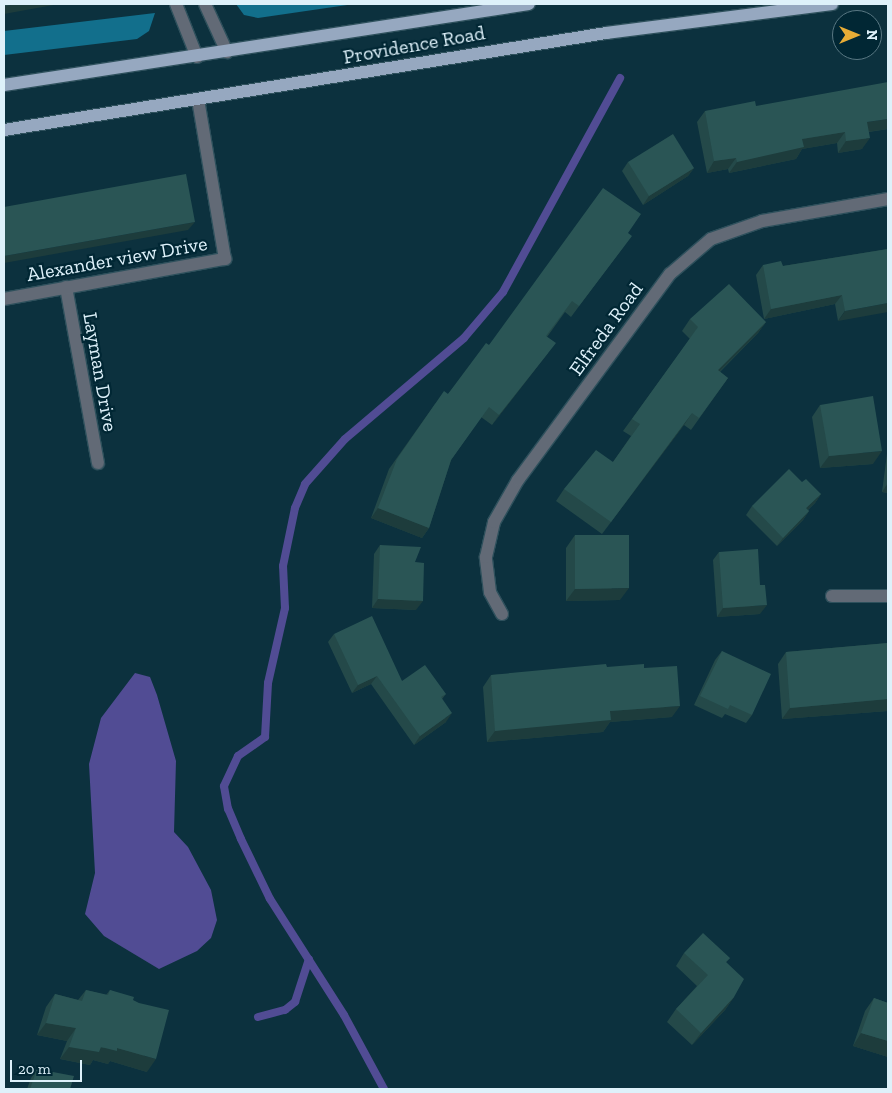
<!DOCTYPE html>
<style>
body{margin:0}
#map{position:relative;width:892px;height:1093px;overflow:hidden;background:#0c313e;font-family:"Zilla Slab",serif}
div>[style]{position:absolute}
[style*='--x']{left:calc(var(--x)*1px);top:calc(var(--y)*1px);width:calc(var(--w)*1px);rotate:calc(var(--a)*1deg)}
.forest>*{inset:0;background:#126f8c}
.water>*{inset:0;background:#514c94}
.stream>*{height:8px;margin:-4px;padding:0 4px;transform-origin:4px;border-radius:4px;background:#514c94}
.roads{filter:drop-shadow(1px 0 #2e505c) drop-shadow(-1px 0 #2e505c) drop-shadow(0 1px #2e505c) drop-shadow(0 -1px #2e505c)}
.minor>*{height:12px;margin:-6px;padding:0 6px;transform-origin:6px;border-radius:6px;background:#626a76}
.major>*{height:12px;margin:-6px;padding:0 6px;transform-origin:6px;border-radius:6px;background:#96a8c0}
.wall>*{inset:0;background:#244949}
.shaded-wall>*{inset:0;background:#1d3c3c}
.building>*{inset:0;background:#2a5555}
span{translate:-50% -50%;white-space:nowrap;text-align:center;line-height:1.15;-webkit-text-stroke:4.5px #012734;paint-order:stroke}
.street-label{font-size:20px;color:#def1fa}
.frame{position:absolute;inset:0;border:5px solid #def1fa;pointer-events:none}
.north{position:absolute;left:832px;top:10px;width:50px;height:50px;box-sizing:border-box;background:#012734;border:1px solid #597883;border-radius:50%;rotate:90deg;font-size:14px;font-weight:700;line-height:20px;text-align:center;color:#def1fa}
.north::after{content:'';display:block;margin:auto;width:18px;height:22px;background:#e7ac36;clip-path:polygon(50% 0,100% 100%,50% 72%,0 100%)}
.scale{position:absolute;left:10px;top:1060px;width:72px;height:22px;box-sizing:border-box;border:2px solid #def1fa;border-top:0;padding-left:6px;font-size:15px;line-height:18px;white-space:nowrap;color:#def1fa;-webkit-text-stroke:4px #012734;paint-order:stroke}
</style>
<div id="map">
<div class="forest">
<i style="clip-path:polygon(236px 4px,354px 4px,258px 18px,244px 15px)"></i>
<i style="clip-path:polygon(155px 13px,149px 31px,137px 39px,4px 55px,4px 31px)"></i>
</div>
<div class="water">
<i style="clip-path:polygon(135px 673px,150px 677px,157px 695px,176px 761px,174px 832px,188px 847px,211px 890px,217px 920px,211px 938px,197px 951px,159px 969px,104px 936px,85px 914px,95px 873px,89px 764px,101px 718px)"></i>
</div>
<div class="stream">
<i style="--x:258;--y:1017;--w:28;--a:-15"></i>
<i style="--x:285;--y:1010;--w:13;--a:-39"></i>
<i style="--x:295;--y:1002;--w:45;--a:-72"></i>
<i style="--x:384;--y:1089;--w:84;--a:-118.4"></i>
<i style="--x:344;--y:1015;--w:138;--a:-122.5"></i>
<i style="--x:270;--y:899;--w:67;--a:-115.8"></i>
<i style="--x:241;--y:839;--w:33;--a:-113"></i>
<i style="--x:228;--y:809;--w:23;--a:-100"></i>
<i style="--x:224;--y:786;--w:33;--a:-65"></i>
<i style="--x:238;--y:756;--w:33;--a:-35"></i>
<i style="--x:265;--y:737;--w:54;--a:-86.8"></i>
<i style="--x:268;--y:683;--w:77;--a:-77.2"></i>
<i style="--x:285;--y:608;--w:42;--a:-92.7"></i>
<i style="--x:283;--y:566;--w:59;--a:-78.3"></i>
<i style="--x:295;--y:508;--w:26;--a:-67"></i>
<i style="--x:305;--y:484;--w:60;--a:-48.4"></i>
<i style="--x:345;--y:439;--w:156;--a:-40.3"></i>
<i style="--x:464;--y:338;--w:60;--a:-49.7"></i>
<i style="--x:503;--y:292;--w:244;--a:-61.3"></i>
</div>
<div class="roads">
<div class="minor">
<i style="--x:176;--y:4;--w:57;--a:68.4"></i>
<i style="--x:205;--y:4;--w:53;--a:65.4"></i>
<i style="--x:66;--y:287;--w:179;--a:79.7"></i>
<i style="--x:4;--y:299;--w:225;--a:-10.3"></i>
<i style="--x:225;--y:259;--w:161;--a:-99.6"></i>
<i style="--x:832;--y:596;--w:56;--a:0"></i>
<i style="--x:502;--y:614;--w:25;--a:-119"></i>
<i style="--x:490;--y:592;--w:35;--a:-97"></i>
<i style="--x:486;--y:557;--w:36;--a:-77"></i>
<i style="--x:494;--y:522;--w:48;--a:-60.3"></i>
<i style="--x:518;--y:480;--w:256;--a:-53.6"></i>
<i style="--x:670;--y:274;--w:54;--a:-40.5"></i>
<i style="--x:711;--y:239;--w:54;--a:-19.4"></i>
<i style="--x:762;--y:221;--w:128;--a:-9.9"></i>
</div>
<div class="major">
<i style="--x:4;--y:85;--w:531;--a:-8.77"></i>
<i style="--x:4;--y:130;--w:610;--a:-9.15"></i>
<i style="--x:606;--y:33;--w:228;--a:-7.3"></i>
</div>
</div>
<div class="wall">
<i style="clip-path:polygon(756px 106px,888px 129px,869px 132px,862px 149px,838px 153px,837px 143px,802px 149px,796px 159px,729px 173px,728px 169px,707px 173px,697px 122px,705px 111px)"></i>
<i style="clip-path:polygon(628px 162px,694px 168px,688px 176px,643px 205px,622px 171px)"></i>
<i style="clip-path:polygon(628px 233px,624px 246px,571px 317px,565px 312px,547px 337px,548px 353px,492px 425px,481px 417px,451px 460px,429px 528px,422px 538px,371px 518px,389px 469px,435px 404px,448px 394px,489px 345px)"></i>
<i style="clip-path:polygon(888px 249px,838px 321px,835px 304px,764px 319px,756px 275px,763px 265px,783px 266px)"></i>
<i style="clip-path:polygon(690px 319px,766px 322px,758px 333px,720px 372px,728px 378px,691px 430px,684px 425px,602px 534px,556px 501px,564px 489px,613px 462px,631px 436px,623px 431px,690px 339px,682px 331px)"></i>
<i style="clip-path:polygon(820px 405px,873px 464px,820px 468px,812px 417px)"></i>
<i style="clip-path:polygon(888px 446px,888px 493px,882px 492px)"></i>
<i style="clip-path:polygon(802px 482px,821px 494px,815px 503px,808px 510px,809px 511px,803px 520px,777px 546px,746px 515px,752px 506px)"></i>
<i style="clip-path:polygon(575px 535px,620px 600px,566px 601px,566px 548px)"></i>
<i style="clip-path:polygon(380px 545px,415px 562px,416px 610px,372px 608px,374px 554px)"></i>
<i style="clip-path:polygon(719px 552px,760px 614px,717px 617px,713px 560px)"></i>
<i style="clip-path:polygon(334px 634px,402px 681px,446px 694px,442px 699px,446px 722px,414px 745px,371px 684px,352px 693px,328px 642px)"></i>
<i style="clip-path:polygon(888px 643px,888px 711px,782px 719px,778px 664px,786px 652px)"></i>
<i style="clip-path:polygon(722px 651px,752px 715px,746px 723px,725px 714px,722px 718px,694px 705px,715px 660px)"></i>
<i style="clip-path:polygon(607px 667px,644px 668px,672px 717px,610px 722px,603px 732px,487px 742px,483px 687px,491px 675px)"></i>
<i style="clip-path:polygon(684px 953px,730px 958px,726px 962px,734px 997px,725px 1010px,692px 1045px,667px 1022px,676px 1009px,697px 986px,676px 966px)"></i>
<i style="clip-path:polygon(86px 990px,106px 995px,110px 990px,133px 1000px,147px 1072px,110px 1061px,108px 1064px,93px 1060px,90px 1065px,60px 1059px,67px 1041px,37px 1035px,46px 1007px,55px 994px,78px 1000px)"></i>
<i style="clip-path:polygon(874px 998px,888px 1003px,888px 1057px,853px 1046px,865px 1011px)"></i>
<i style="clip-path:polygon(37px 1069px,70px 1089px,27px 1089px,31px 1078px)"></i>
</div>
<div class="shaded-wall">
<i style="clip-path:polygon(18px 4px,59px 4px,4px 14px,4px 6px)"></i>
<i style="clip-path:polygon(888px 119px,888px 129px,859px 133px,867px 122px)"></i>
<i style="clip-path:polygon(845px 132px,837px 143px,802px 149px,796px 159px,729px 173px,737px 162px,802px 139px)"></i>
<i style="clip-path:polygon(870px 138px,862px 149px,838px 153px,846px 141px)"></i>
<i style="clip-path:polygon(736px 158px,728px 169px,707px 173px,714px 161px)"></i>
<i style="clip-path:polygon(694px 168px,688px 176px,643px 205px,649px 196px)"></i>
<i style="clip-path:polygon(195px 222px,188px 230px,4px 263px,4px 256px)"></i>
<i style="clip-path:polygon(842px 295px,835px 304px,764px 319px,771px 309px)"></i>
<i style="clip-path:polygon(888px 303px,888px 312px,838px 321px,845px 311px)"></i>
<i style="clip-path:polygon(766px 322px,758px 333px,709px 382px,718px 370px)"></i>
<i style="clip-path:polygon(556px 343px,548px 353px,492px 425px,499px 415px)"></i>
<i style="clip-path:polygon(692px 413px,684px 425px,602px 534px,611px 522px)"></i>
<i style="clip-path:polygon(882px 451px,873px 464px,820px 468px,829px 456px)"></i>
<i style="clip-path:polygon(888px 483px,888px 493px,882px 492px)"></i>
<i style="clip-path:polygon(821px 494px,815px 503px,800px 517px,806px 508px)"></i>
<i style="clip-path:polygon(378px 508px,429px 528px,422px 538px,371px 518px)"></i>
<i style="clip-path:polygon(809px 511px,803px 520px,777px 546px,783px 538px)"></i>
<i style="clip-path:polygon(629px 588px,620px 600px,566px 601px,575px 589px)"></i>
<i style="clip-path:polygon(378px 599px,423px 601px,416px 610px,372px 608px)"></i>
<i style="clip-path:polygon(767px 605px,760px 614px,717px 617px,723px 608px)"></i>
<i style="clip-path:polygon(377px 676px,371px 684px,352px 693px,358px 685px)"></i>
<i style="clip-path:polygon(888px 699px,888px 711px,782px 719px,790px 708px)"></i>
<i style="clip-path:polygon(680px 706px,672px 717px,610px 722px,603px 732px,487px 742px,495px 731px,610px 711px)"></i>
<i style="clip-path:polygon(452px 713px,446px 722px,414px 745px,420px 736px)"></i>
<i style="clip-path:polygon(734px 997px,725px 1010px,692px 1045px,701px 1033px)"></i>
<i style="clip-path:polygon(46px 1023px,76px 1028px,67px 1041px,37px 1035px)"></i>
<i style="clip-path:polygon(861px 1033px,888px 1041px,888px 1057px,853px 1046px)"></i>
<i style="clip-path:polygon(69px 1047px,117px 1048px,156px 1059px,147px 1072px,110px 1061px,108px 1064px,93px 1060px,90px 1065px,60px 1059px)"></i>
</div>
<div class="building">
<i style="clip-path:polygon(4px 4px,18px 4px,4px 6px)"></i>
<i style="clip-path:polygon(888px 82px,888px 119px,867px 122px,870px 138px,846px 141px,845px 132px,802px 139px,804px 147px,737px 162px,736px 158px,714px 161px,705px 111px,755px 101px,756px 106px)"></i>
<i style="clip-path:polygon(673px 134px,694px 168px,649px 196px,628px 162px)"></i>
<i style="clip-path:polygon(186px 174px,195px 222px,4px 256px,4px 207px)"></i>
<i style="clip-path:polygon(603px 188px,641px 214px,628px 233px,632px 236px,579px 306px,572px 301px,546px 336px,556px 343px,499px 415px,489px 407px,451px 460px,429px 528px,378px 508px,397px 459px,435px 404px,444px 391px,448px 394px,486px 343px,489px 345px)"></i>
<i style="clip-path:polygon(888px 249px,888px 303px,845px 311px,842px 295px,771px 309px,763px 265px,781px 261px,783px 266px)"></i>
<i style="clip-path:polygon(729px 284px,766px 322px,718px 370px,728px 378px,699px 418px,692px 413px,611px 522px,564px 489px,596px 450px,613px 462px,640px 424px,632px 419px,698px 327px,690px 319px)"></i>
<i style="clip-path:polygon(873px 396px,882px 451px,829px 456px,820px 405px)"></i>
<i style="clip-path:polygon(789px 469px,802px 482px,806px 479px,821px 494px,806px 508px,809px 511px,783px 538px,752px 506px)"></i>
<i style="clip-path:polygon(575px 535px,629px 535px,629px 588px,575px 589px)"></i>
<i style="clip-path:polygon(380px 545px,421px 547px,415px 562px,424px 563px,423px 601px,378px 599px)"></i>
<i style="clip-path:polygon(758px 549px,760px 585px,765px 585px,767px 605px,723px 608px,719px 552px)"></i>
<i style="clip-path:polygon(372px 616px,402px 681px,425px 665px,446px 694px,441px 697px,452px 713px,420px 736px,377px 676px,358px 685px,334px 634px)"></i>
<i style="clip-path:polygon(888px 643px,888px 699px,790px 708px,786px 652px)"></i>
<i style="clip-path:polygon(722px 651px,771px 674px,752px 715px,730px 705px,728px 709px,700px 696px)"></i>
<i style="clip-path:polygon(606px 664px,607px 667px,644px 664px,644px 668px,677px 666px,680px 706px,610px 711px,611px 720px,495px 731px,491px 675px)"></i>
<i style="clip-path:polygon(703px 933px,730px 958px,726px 962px,744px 979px,734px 997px,701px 1033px,676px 1009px,708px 975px,684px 953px)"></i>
<i style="clip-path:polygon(86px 990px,108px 995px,110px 990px,134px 997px,133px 1000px,139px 1003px,169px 1010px,156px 1059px,117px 1048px,117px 1051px,101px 1047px,99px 1052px,69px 1047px,76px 1028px,46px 1023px,55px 994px,82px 1001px)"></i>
<i style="clip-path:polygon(874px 998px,888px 1003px,888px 1041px,861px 1033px)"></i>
<i style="clip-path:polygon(37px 1069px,74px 1076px,70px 1089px,30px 1089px)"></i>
</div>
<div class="street-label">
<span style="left:414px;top:45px;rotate:-10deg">Providence Road</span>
<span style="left:117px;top:259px;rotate:-10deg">Alexander view Drive</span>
<span style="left:606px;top:329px;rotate:-54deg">Elfreda Road</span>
<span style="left:100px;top:372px;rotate:80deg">Layman Drive</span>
</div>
<div class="frame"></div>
<div class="north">N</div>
<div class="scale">20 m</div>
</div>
